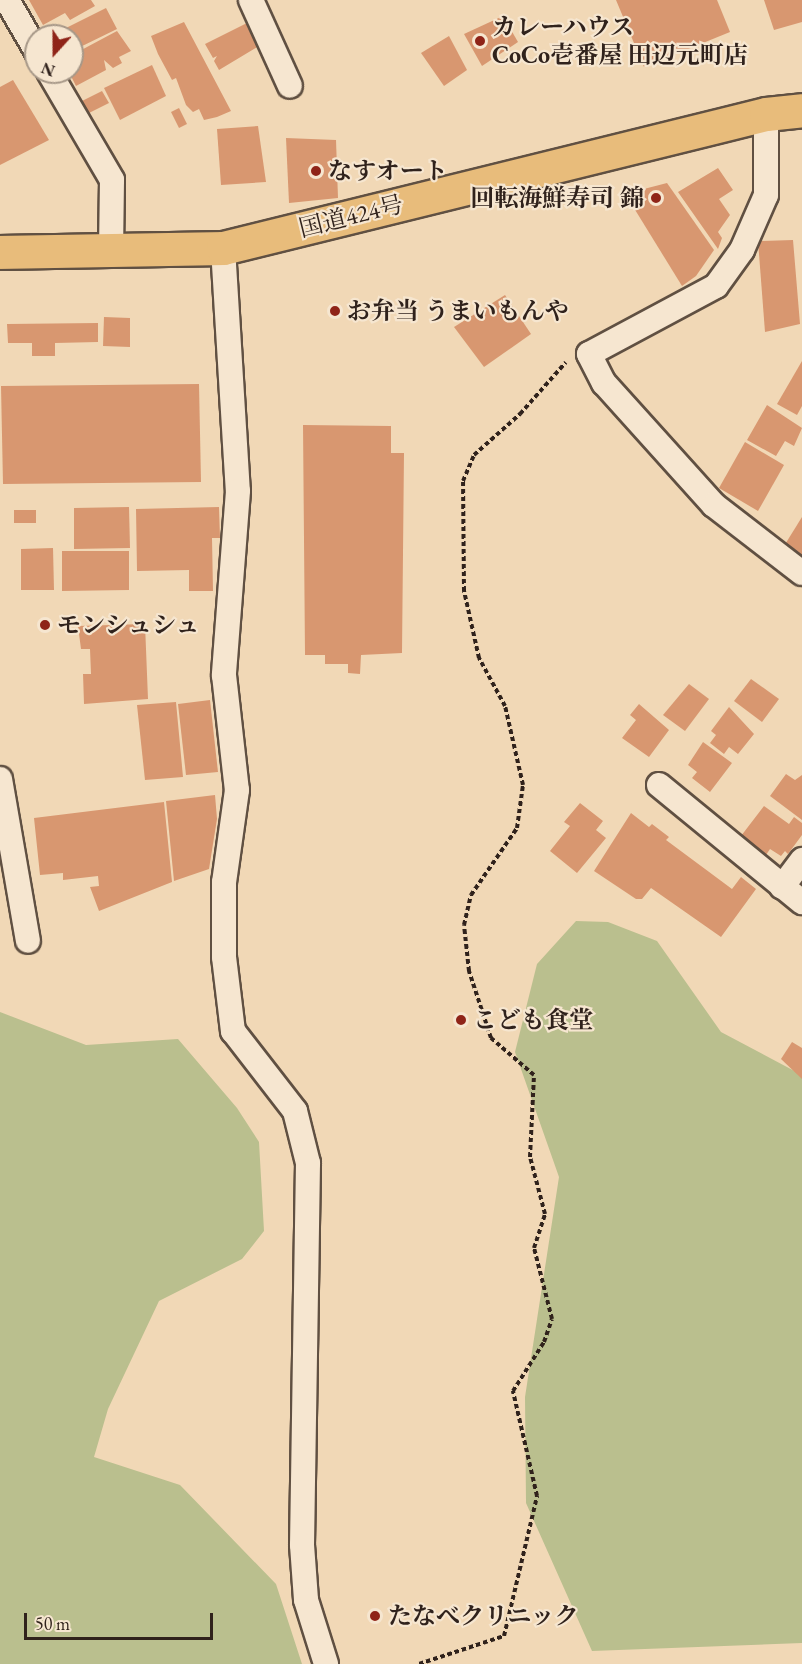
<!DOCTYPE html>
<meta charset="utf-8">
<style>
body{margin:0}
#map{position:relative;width:802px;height:1664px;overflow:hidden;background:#f1d8b6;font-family:"EB Garamond","Noto Serif JP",serif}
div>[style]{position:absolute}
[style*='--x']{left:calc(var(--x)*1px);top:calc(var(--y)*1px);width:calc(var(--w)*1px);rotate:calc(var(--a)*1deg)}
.green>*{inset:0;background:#babf8e}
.building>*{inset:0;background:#d89770}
.path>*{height:4px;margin-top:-2px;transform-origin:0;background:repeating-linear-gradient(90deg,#30221c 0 4.5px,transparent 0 7.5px)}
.roads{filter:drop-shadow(2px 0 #605042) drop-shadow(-2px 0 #605042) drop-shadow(0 2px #605042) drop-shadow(0 -2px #605042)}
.street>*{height:24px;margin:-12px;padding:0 12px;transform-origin:12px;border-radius:12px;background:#f6e6d0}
.highway>*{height:33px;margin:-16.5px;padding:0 16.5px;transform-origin:16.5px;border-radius:16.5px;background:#e8bc7b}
.dots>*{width:16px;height:16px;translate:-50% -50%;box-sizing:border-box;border:3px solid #f6e6d0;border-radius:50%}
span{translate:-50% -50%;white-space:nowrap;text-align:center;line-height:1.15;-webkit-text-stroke:4.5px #f6e6d0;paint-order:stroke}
.poi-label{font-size:24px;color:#30221c;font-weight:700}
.left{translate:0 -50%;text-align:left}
.right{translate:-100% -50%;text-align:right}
.street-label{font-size:24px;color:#30221c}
.north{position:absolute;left:24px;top:24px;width:60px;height:60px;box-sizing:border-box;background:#f6e6d0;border:2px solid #a79888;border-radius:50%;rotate:201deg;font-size:16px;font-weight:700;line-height:24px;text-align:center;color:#30221c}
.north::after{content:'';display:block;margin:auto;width:21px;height:27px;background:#8f2418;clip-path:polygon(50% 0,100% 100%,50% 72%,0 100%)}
.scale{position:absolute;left:24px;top:1613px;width:189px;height:27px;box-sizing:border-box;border:3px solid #30221c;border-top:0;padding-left:8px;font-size:18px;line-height:21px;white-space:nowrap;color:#30221c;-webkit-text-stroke:4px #f6e6d0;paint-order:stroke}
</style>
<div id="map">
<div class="green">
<i style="clip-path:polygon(576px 921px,608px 922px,657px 941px,721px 1032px,802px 1075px,802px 1643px,592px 1651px,526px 1503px,525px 1397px,559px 1177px,515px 1052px,537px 964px)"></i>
<i style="clip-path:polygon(0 1012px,86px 1045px,178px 1039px,237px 1108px,259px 1142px,264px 1231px,242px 1259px,159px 1301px,108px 1409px,94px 1457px,180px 1485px,276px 1584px,302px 1664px,0 1664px)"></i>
</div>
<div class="building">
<i style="clip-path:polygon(29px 0,91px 0,95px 6px,70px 20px,65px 13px,43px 25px)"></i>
<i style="clip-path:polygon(616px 0,717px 0,730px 32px,644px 67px)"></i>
<i style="clip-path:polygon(764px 0,802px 0,802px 22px,774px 30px)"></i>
<i style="clip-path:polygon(106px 8px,117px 29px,72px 51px,72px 36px,50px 36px)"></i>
<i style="clip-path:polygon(503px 16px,518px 42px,482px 66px,464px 34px)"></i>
<i style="clip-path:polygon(184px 22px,231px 111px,217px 117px,204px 120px,199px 109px,193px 112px,186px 105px,176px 78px,172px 80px,158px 54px,151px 36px)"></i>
<i style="clip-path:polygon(247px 23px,259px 46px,219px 70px,214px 61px,217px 56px,213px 58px,205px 44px)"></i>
<i style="clip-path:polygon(117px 31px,131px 51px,119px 57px,122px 63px,113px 68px,104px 60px,106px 70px,76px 86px,69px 72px,72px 55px)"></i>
<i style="clip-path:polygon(449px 36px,467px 70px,444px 86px,421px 53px)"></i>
<i style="clip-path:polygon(152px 65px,166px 96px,120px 120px,104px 88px)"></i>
<i style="clip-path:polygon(13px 80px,49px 140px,0 165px,0 87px)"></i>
<i style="clip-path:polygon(102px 91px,109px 103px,81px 117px,74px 105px)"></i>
<i style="clip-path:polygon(179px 108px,187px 124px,179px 128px,171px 112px)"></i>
<i style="clip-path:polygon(258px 126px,266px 182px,221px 185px,217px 129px)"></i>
<i style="clip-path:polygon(286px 138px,336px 140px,338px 198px,289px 203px)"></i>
<i style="clip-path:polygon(718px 168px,733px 190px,719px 199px,730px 215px,718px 232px,722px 238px,718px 249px,678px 192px)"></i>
<i style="clip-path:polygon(667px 183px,714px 250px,696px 276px,682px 286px,629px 200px,640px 190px)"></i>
<i style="clip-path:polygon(793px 240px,800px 324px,765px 332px,758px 241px)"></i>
<i style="clip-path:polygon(505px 295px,531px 334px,484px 367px,454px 327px)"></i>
<i style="clip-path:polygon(104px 317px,130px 318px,130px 347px,103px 346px)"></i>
<i style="clip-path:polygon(98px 323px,98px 342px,55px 343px,55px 356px,32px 356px,32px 343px,8px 343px,7px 324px)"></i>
<i style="clip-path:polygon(802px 361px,802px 406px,797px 415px,777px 404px)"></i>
<i style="clip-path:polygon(199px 384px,201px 482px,3px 484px,1px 386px)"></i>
<i style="clip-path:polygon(767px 405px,802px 428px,794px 446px,785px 441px,776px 456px,747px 440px)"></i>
<i style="clip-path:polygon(303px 425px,391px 426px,391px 453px,404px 453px,402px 653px,361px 655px,360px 674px,348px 673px,348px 664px,325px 664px,325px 655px,305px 655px)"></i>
<i style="clip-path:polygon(745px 442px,784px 465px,758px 511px,719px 488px)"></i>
<i style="clip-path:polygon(129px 507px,130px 548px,74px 549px,74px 508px)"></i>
<i style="clip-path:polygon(219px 507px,220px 538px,212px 538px,213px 591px,189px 591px,189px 570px,137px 571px,136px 509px)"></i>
<i style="clip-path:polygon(14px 510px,36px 510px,36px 523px,14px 523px)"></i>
<i style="clip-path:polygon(802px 517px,802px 557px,784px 546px)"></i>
<i style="clip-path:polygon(53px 548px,54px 590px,21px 590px,21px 549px)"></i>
<i style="clip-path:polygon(62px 551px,129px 551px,129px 590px,62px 591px)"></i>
<i style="clip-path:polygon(145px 624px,148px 699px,84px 704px,83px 674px,91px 674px,90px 649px,81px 649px,78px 626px)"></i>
<i style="clip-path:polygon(751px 679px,779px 699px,762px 722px,734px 701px)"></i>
<i style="clip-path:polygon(689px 684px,709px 699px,685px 731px,663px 715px)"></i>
<i style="clip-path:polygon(210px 700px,218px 772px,186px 775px,178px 704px)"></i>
<i style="clip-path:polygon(176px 702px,183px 777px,145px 780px,137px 705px)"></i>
<i style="clip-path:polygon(639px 704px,669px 730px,649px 757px,622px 738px,636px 720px,630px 715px)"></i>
<i style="clip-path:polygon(729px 707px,754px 734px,738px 754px,729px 747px,724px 754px,710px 743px,716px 735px,711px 731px)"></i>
<i style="clip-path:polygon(703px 742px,732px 763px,710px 792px,692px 778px,697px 772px,688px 765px)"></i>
<i style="clip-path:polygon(786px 774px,795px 780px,802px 775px,802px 820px,770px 796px)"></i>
<i style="clip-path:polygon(215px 795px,217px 819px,209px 869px,174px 881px,166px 801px)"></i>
<i style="clip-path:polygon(164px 802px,172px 882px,99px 911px,90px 887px,99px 886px,98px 876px,63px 880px,63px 873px,40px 875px,34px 818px)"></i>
<i style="clip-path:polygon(580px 803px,603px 821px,596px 830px,606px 838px,577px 873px,550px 851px,570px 826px,564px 822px)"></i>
<i style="clip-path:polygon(764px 806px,789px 824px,794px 817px,802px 823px,802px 835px,788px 854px,785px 851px,781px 856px,770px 849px,766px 855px,741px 836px)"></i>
<i style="clip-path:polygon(631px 813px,649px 827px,652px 824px,669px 837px,666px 840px,732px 889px,741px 877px,756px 889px,721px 937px,651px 888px,642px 899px,636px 899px,594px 871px)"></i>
<i style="clip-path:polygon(792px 1042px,802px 1048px,802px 1079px,781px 1059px)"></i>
</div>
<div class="path">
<i style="--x:419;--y:1664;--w:89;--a:-18.2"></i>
<i style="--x:504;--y:1636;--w:144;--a:-76.7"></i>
<i style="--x:537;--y:1496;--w:108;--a:-102.9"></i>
<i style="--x:513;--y:1391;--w:58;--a:-57.7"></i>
<i style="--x:544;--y:1342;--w:24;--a:-71"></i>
<i style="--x:552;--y:1319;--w:73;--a:-104.2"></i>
<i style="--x:534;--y:1248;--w:36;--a:-72"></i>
<i style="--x:545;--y:1214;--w:59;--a:-104.7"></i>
<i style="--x:530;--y:1157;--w:82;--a:-87.2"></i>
<i style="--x:534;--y:1075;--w:57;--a:-139.3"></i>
<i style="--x:491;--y:1038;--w:71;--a:-108.2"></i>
<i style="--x:469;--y:971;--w:46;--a:-96.2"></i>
<i style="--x:464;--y:925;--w:31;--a:-77"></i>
<i style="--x:471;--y:895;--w:81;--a:-55.5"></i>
<i style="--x:517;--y:828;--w:43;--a:-82.1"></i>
<i style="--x:523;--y:785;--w:81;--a:-102.8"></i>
<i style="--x:505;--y:706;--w:55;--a:-118.4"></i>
<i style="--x:479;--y:658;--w:69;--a:-102.6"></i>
<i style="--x:464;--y:591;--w:110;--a:-90.5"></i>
<i style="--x:463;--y:481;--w:28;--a:-67"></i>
<i style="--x:474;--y:455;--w:62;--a:-41.7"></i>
<i style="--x:520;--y:414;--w:69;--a:-48.5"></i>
</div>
<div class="roads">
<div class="street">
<i style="--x:7;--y:0;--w:58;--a:59.9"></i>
<i style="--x:251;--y:0;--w:94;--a:65.6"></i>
<i style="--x:49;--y:72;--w:125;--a:59.7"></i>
<i style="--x:112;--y:180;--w:71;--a:90.8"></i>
<i style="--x:766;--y:114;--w:81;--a:90"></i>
<i style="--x:766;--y:195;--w:60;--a:113.6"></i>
<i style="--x:742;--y:250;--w:44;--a:125.8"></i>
<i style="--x:716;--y:286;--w:144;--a:151.8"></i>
<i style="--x:589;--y:354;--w:33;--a:63"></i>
<i style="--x:604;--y:383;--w:164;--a:48"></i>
<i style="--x:714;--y:505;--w:111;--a:37.7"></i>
<i style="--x:223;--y:248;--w:243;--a:86.5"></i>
<i style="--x:238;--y:491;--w:185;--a:94.4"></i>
<i style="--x:224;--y:675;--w:116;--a:83.6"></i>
<i style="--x:237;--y:790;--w:93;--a:98"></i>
<i style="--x:224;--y:882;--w:75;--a:90"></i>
<i style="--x:224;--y:957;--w:75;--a:83.1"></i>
<i style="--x:233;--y:1031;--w:101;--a:52.2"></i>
<i style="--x:295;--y:1111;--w:54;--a:76"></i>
<i style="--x:308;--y:1163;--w:382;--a:90.9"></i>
<i style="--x:302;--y:1545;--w:55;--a:85.8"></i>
<i style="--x:306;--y:1600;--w:67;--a:72.6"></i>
<i style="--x:0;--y:779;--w:164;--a:80.2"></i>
<i style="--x:659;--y:785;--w:185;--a:39.3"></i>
<i style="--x:782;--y:887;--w:34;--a:-53"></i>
</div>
<div class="highway">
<i style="--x:0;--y:252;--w:223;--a:-1"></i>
<i style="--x:223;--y:248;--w:559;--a:-13.86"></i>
<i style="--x:766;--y:114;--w:36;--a:-6"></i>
</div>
</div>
<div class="dots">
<i style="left:480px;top:41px;background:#8f2418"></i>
<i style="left:316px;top:171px;background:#8f2418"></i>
<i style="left:656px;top:198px;background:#8f2418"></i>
<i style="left:335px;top:311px;background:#8f2418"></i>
<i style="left:45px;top:625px;background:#8f2418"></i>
<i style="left:461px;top:1020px;background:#8f2418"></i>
<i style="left:375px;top:1616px;background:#8f2418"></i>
</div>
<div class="poi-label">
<span class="left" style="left:492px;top:41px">カレーハウス<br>CoCo壱番屋 田辺元町店</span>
<span class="left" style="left:328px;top:171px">なすオート</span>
<span class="right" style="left:644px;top:198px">回転海鮮寿司 錦</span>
<span class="left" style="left:347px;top:311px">お弁当 うまいもんや</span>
<span class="left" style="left:57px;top:625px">モンシュシュ</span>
<span class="left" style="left:473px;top:1020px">こども食堂</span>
<span class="left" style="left:388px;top:1616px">たなべクリニック</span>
</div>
<div class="street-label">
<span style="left:351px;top:216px;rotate:-14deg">国道424号</span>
</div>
<div class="north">N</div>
<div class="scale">50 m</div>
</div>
